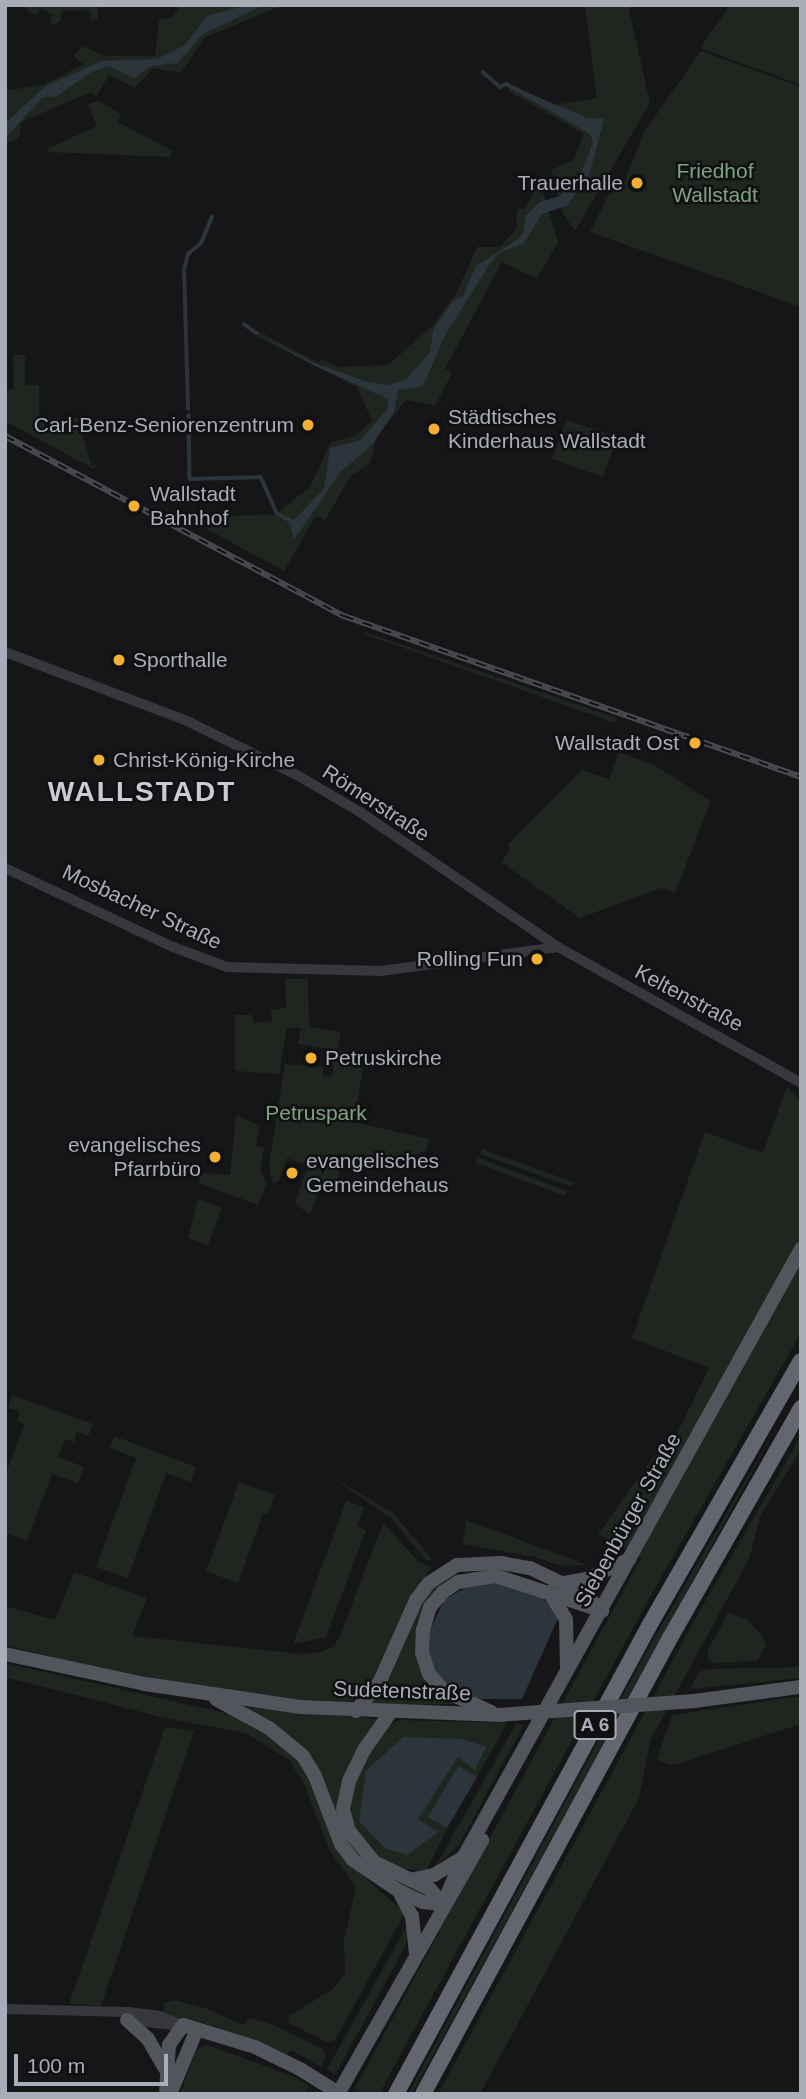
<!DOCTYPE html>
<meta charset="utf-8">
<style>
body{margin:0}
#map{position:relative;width:806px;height:2099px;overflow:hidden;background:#161618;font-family:Arial,sans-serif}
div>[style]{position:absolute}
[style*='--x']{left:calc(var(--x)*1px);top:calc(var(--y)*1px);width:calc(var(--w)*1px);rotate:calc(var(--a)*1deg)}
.green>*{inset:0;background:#1e261f}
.water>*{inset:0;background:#2c353c}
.stream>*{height:3.5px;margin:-1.75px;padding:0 1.75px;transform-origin:1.75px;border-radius:1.75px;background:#2c353c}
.minor>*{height:10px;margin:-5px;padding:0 5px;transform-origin:5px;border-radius:5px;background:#37383d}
.major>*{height:14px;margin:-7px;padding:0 7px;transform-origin:7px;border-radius:7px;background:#53555c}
.highway>*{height:16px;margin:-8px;padding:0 8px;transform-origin:8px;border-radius:8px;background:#63666e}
.rail>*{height:6px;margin-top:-3px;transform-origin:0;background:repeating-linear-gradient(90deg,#111113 0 10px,#4a4c52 0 20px);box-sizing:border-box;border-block:2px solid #4a4c52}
.major-bridge>*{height:14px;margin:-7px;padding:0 7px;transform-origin:7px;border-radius:7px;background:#53555c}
.dots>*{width:19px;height:19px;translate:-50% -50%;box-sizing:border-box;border:4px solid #111113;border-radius:50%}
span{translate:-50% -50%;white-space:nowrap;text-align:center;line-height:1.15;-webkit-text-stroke:5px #111113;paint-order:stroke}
.shield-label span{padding:2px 5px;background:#111113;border:2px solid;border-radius:5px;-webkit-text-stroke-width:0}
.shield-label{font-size:19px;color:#a8adb8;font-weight:700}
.park-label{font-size:21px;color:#7fa381}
.poi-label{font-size:21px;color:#a8adb8}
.right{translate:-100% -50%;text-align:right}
.left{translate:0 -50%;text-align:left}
.street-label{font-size:21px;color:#a8adb8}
.district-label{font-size:28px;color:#c9ccd4;font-weight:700;letter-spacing:2px}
.frame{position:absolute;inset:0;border:7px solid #a8adb8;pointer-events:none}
.scale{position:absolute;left:14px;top:2054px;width:154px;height:32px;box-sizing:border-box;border:4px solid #a8adb8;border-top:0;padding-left:9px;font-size:21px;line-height:24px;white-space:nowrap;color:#a8adb8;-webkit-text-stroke:5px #111113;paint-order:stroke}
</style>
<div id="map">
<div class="green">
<i style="clip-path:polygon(29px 5px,98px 5px,98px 19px,91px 20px,90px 10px,62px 11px,61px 20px,54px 25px,50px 22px,53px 15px,41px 8px,37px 15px,26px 10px)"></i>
<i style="clip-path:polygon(181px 5px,283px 5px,204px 38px,181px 73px,153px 68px,135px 88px,109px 75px,96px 97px,91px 92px,21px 122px,19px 138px,5px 144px,5px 91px,45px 84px,84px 64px,73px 57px,82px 46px,104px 56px,155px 56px,159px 20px,171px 18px)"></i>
<i style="clip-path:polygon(581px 5px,628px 5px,650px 103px,575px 231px,562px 212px,551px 170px,573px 160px,584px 134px,508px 91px,512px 84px,554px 105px,597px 98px,585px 8px)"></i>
<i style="clip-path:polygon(730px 5px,801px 5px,801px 85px,700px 48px)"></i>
<i style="clip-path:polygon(701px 51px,801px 87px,801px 307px,590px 232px,613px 186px,624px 183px,644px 132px)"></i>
<i style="clip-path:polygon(99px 101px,121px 114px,118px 122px,173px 151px,170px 157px,48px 152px,49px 148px,97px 126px,88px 104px)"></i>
<i style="clip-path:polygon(540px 182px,558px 242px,537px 279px,502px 262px,445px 369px,452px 373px,435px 406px,406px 400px,377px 436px,370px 463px,350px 477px,325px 520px,316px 516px,284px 571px,183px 516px,274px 515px,310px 487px,331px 442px,355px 436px,372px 421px,357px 387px,258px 337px,260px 332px,319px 363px,321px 359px,339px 367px,388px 365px,433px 325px,457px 292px,477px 247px,500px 247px,516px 229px,517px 209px,525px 209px)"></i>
<i style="clip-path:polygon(13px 355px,25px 355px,25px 385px,39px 385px,39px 419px,78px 418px,91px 465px,97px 464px,94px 469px,5px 421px,5px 390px,14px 389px)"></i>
<i style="clip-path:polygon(566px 420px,617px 437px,603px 477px,552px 459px)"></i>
<i style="clip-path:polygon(365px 632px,617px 718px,615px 723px,364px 634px)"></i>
<i style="clip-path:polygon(619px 752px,654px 765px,711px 801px,675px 893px,661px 888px,580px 918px,501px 862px,511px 849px,507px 845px,582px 770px,609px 779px)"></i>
<i style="clip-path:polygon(285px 979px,308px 979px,309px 1027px,341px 1032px,338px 1050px,365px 1056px,354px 1122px,429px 1139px,426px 1151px,404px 1158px,401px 1167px,342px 1156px,335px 1195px,319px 1190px,310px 1215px,295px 1203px,308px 1166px,287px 1158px,279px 1181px,273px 1184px,269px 1165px,285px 1064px,323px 1067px,323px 1076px,332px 1077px,335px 1050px,298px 1044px,301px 1028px,287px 1028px,279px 1074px,235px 1071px,235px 1015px,252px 1015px,254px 1023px,272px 1021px,271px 1010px,286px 1008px)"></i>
<i style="clip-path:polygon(787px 1087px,801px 1101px,801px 1333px,655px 1588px,379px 2094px,362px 2094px,355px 2088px,641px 1558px,598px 1534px,656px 1454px,667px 1454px,709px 1368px,632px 1338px,705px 1132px,763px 1153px)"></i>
<i style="clip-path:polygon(236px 1115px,260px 1126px,256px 1146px,264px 1148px,260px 1170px,267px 1184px,258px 1205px,198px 1183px,203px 1173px,230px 1175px)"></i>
<i style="clip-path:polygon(482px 1149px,573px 1182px,572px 1187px,480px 1154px)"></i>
<i style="clip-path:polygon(478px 1158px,567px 1191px,565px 1196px,476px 1163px)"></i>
<i style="clip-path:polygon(198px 1199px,222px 1208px,208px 1245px,188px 1238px)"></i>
<i style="clip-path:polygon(12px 1395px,93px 1424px,88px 1436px,77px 1432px,74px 1442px,65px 1439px,58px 1457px,84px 1467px,78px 1483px,52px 1474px,27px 1541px,5px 1533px,5px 1476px,24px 1425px,17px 1421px,20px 1412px,8px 1408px)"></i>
<i style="clip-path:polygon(780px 1421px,412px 2094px,408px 2094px,645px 1654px)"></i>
<i style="clip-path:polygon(114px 1436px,196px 1467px,191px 1482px,166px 1473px,128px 1578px,96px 1567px,136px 1458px,110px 1448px)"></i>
<i style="clip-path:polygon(801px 1436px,801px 1449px,760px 1517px,749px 1559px,651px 1739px,639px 1798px,480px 2094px,438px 2094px,699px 1612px)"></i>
<i style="clip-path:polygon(330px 1476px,392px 1512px,432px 1559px,427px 1561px,392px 1519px)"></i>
<i style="clip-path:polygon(239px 1482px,275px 1495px,268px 1515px,263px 1513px,238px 1583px,206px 1571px)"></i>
<i style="clip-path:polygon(346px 1501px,364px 1507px,357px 1526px,366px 1530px,326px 1637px,293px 1644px)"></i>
<i style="clip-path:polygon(466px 1520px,587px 1565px,561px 1566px,535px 1557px,463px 1544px)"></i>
<i style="clip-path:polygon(383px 1523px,420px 1563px,432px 1566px,418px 1586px,375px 1680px,353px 1701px,299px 1700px,113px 1673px,5px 1645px,5px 1606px,55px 1620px,74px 1572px,147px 1598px,132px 1636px,302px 1654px,322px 1652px,334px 1646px,340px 1636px)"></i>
<i style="clip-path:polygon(442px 1583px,422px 1609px,415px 1646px,420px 1665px,458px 1704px,371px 1705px,426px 1593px)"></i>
<i style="clip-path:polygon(728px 1613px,748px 1620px,762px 1636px,766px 1646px,757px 1661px,713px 1663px,708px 1659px,707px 1652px)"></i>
<i style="clip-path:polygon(5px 1663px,234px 1715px,265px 1730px,301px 1761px,353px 1867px,405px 1913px,335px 2040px,327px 2042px,289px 2023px,288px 2017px,334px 1988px,345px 1973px,344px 1940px,356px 1887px,329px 1850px,305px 1786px,289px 1760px,246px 1733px,165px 1718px,5px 1677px)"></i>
<i style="clip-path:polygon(801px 1667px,801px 1678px,690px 1689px,699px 1672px,709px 1669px)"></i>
<i style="clip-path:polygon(801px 1696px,801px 1724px,680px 1763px,669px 1765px,657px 1759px,672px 1715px)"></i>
<i style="clip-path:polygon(242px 1707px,377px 1719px,340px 1823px,362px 1860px,426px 1892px,422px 1898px,361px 1863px,339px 1831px,322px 1773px,307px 1752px,286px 1733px)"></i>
<i style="clip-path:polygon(399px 1720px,507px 1723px,477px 1777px,458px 1766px,429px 1816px,447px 1828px,427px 1869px,417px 1871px,398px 1867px,368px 1852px,351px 1821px,352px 1784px,381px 1731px)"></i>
<i style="clip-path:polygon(516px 1724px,524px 1725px,459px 1845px,435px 1867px)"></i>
<i style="clip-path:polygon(165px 1727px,194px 1731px,101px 2006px,69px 2004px)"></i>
<i style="clip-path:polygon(408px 1924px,406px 1945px,335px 2075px,327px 2069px)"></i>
<i style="clip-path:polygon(174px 2000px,205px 2008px,243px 2025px,249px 2018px,271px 2024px,323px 2049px,326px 2056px,321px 2067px,291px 2050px,286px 2056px,258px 2041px,163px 2013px,164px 2003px)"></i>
<i style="clip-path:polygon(207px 2045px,295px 2077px,309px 2086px,304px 2094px,180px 2094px,196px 2050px)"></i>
</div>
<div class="water">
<i style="clip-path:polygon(247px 5px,264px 5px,203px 34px,178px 63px,151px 66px,134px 78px,109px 66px,91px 72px,57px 96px,42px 98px,5px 138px,5px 123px,46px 86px,102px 61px,157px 59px,185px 45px,207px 16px)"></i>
<i style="clip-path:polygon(519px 89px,587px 118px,604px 119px,589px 176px,568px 205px,542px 214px,524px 243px,501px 252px,491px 262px,444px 337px,423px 386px,398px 390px,394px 412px,372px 445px,340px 472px,294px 540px,290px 524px,324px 489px,330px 448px,361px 440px,388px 408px,388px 399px,313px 365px,257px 333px,314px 363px,368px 382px,387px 385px,406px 379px,430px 353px,433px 330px,453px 301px,463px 296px,476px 266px,513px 243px,523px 234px,526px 215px,540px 202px,560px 196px,582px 171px,593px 142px,590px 134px,517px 92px)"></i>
<i style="clip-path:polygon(493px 1580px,537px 1592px,559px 1616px,522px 1699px,477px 1699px,458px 1694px,440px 1678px,429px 1658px,428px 1635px,444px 1600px,474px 1583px)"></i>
<i style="clip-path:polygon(403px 1737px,463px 1739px,486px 1747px,475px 1770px,458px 1757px,418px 1819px,438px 1832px,407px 1855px,385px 1848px,359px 1821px,366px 1771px)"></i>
<i style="clip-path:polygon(458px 1766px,477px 1777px,447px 1828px,428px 1817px)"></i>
</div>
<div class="stream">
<i style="--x:483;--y:72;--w:23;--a:41"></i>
<i style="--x:500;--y:87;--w:7;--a:-27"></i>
<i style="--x:506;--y:84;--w:13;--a:27"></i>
<i style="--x:244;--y:324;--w:16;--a:35"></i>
<i style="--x:188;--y:409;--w:139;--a:-91.6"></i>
<i style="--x:184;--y:270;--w:16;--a:-76"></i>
<i style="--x:188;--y:254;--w:17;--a:-40"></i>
<i style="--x:201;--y:243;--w:28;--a:-67"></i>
<i style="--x:189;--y:415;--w:64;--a:89.1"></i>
<i style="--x:190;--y:479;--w:71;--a:-1.6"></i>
<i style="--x:261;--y:477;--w:39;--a:66"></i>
<i style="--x:279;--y:514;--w:16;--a:30"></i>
</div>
<div class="minor">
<i style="--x:5;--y:652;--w:192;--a:20.7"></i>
<i style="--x:185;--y:720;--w:125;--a:26.2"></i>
<i style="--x:297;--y:775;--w:73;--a:30.4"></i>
<i style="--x:360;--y:812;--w:240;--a:34.3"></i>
<i style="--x:558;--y:947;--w:278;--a:29.2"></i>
<i style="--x:5;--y:868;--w:186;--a:25.2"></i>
<i style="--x:173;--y:947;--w:58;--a:20.3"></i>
<i style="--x:227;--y:967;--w:154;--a:1.5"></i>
<i style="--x:381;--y:971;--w:179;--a:-7.7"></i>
<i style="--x:5;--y:2009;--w:123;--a:1.4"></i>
<i style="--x:128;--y:2012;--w:31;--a:7"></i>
<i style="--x:159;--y:2016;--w:26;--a:21"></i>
<i style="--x:127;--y:2020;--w:46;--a:6.2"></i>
</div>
<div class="major">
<i style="--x:564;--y:1583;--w:23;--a:-10"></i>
<i style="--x:587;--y:1579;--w:47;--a:-24.9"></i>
<i style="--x:549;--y:1592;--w:32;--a:58"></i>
<i style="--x:566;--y:1619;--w:47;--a:88.8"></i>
<i style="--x:5;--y:1654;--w:143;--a:12.1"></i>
<i style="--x:145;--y:1684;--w:158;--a:8.4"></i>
<i style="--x:301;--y:1707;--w:198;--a:2.3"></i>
<i style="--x:216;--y:1699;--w:60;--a:28.7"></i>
<i style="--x:269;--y:1728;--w:44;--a:39.5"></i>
<i style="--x:303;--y:1756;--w:23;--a:59"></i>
<i style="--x:315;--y:1776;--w:73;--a:69.1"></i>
<i style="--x:341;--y:1844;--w:20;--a:53"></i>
<i style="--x:353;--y:1860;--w:55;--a:34"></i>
<i style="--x:399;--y:1891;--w:26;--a:25"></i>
<i style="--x:423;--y:1902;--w:20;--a:6"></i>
<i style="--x:694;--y:1701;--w:108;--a:-7.5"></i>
<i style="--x:356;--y:1711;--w:38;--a:-51"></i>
<i style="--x:380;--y:1681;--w:89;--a:-66"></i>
<i style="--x:416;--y:1600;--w:21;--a:-53"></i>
<i style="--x:429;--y:1583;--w:33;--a:-33"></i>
<i style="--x:457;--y:1565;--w:44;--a:-2.6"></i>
<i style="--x:501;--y:1563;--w:29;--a:10"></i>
<i style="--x:530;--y:1568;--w:60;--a:25.7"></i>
<i style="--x:584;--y:1594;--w:25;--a:43"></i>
<i style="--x:491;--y:1712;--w:51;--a:-155.9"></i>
<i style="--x:444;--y:1691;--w:23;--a:-131"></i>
<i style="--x:429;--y:1674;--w:22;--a:-108"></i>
<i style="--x:422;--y:1653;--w:23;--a:-88"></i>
<i style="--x:423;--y:1630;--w:24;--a:-73"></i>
<i style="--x:430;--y:1607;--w:20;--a:-49"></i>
<i style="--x:443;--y:1592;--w:18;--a:-34"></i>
<i style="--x:458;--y:1582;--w:38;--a:-9"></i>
<i style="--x:496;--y:1576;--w:109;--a:18.1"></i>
<i style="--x:390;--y:1713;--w:45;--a:125.1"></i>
<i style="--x:364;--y:1750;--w:34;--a:116"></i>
<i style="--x:349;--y:1781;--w:29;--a:102"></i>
<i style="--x:343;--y:1809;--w:23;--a:75"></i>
<i style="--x:349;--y:1831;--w:40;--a:51"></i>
<i style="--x:374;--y:1862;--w:62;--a:25.7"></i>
<i style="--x:430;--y:1889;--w:20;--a:49"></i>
<i style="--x:410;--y:1880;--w:25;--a:-12"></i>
<i style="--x:434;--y:1875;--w:33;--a:-31"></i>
<i style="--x:399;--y:1891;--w:28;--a:63"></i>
<i style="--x:412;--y:1916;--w:36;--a:84"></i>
<i style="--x:443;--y:1904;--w:50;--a:-66.5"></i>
<i style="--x:463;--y:1858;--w:697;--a:-60.97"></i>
<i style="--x:127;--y:2020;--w:28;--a:42"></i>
<i style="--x:148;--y:2039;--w:34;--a:60"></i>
<i style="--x:166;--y:2094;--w:49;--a:-86.5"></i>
<i style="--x:169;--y:2045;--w:24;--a:-55"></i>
<i style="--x:183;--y:2025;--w:75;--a:17"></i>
<i style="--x:255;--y:2047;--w:50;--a:26.1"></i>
<i style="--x:170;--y:2094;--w:70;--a:-67.4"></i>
<i style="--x:338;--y:2094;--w:292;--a:-60.4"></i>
</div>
<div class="highway">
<i style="--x:396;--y:2094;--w:532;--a:-61.6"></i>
<i style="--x:649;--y:1626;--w:305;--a:-60.2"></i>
<i style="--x:423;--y:2094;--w:519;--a:-61.56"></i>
<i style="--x:670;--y:1638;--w:265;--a:-60.3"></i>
</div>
<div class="rail">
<i style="--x:5;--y:436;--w:384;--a:28"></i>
<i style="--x:344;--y:616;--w:485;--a:19.4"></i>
</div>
<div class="major-bridge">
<i style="--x:499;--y:1715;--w:196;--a:-4.1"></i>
<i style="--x:300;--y:2069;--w:47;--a:32"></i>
</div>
<div class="dots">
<i style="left:637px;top:183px;background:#f2b134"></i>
<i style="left:308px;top:425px;background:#f2b134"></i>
<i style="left:434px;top:429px;background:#f2b134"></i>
<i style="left:134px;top:506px;background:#f2b134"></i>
<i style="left:119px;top:660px;background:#f2b134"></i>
<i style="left:695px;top:743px;background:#f2b134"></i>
<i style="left:99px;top:760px;background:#f2b134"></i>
<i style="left:537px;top:959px;background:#f2b134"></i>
<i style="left:311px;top:1058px;background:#f2b134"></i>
<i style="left:215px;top:1157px;background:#f2b134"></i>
<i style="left:292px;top:1173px;background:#f2b134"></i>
</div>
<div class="shield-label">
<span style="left:595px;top:1725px">A 6</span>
</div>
<div class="park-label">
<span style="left:715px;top:183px">Friedhof<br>Wallstadt</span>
<span style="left:316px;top:1113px">Petruspark</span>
</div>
<div class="poi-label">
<span class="right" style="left:623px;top:183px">Trauerhalle</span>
<span class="left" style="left:448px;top:429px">Städtisches<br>Kinderhaus Wallstadt</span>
<span class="right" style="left:294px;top:425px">Carl-Benz-Seniorenzentrum</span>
<span class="left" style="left:150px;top:506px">Wallstadt<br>Bahnhof</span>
<span class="left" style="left:133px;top:660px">Sporthalle</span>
<span class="right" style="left:679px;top:743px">Wallstadt Ost</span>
<span class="left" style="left:113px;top:760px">Christ-König-Kirche</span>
<span class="right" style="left:523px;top:959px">Rolling Fun</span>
<span class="left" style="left:325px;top:1058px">Petruskirche</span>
<span class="right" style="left:201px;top:1157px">evangelisches<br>Pfarrbüro</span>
<span class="left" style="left:306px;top:1173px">evangelisches<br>Gemeindehaus</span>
</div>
<div class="street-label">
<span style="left:376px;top:803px;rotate:33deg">Römerstraße</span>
<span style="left:142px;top:907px;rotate:25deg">Mosbacher Straße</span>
<span style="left:689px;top:998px;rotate:28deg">Keltenstraße</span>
<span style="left:628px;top:1520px;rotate:-61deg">Siebenbürger Straße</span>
<span style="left:402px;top:1691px;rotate:2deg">Sudetenstraße</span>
</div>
<div class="district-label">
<span style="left:142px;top:792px">WALLSTADT</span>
</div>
<div class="frame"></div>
<div class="scale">100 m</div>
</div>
